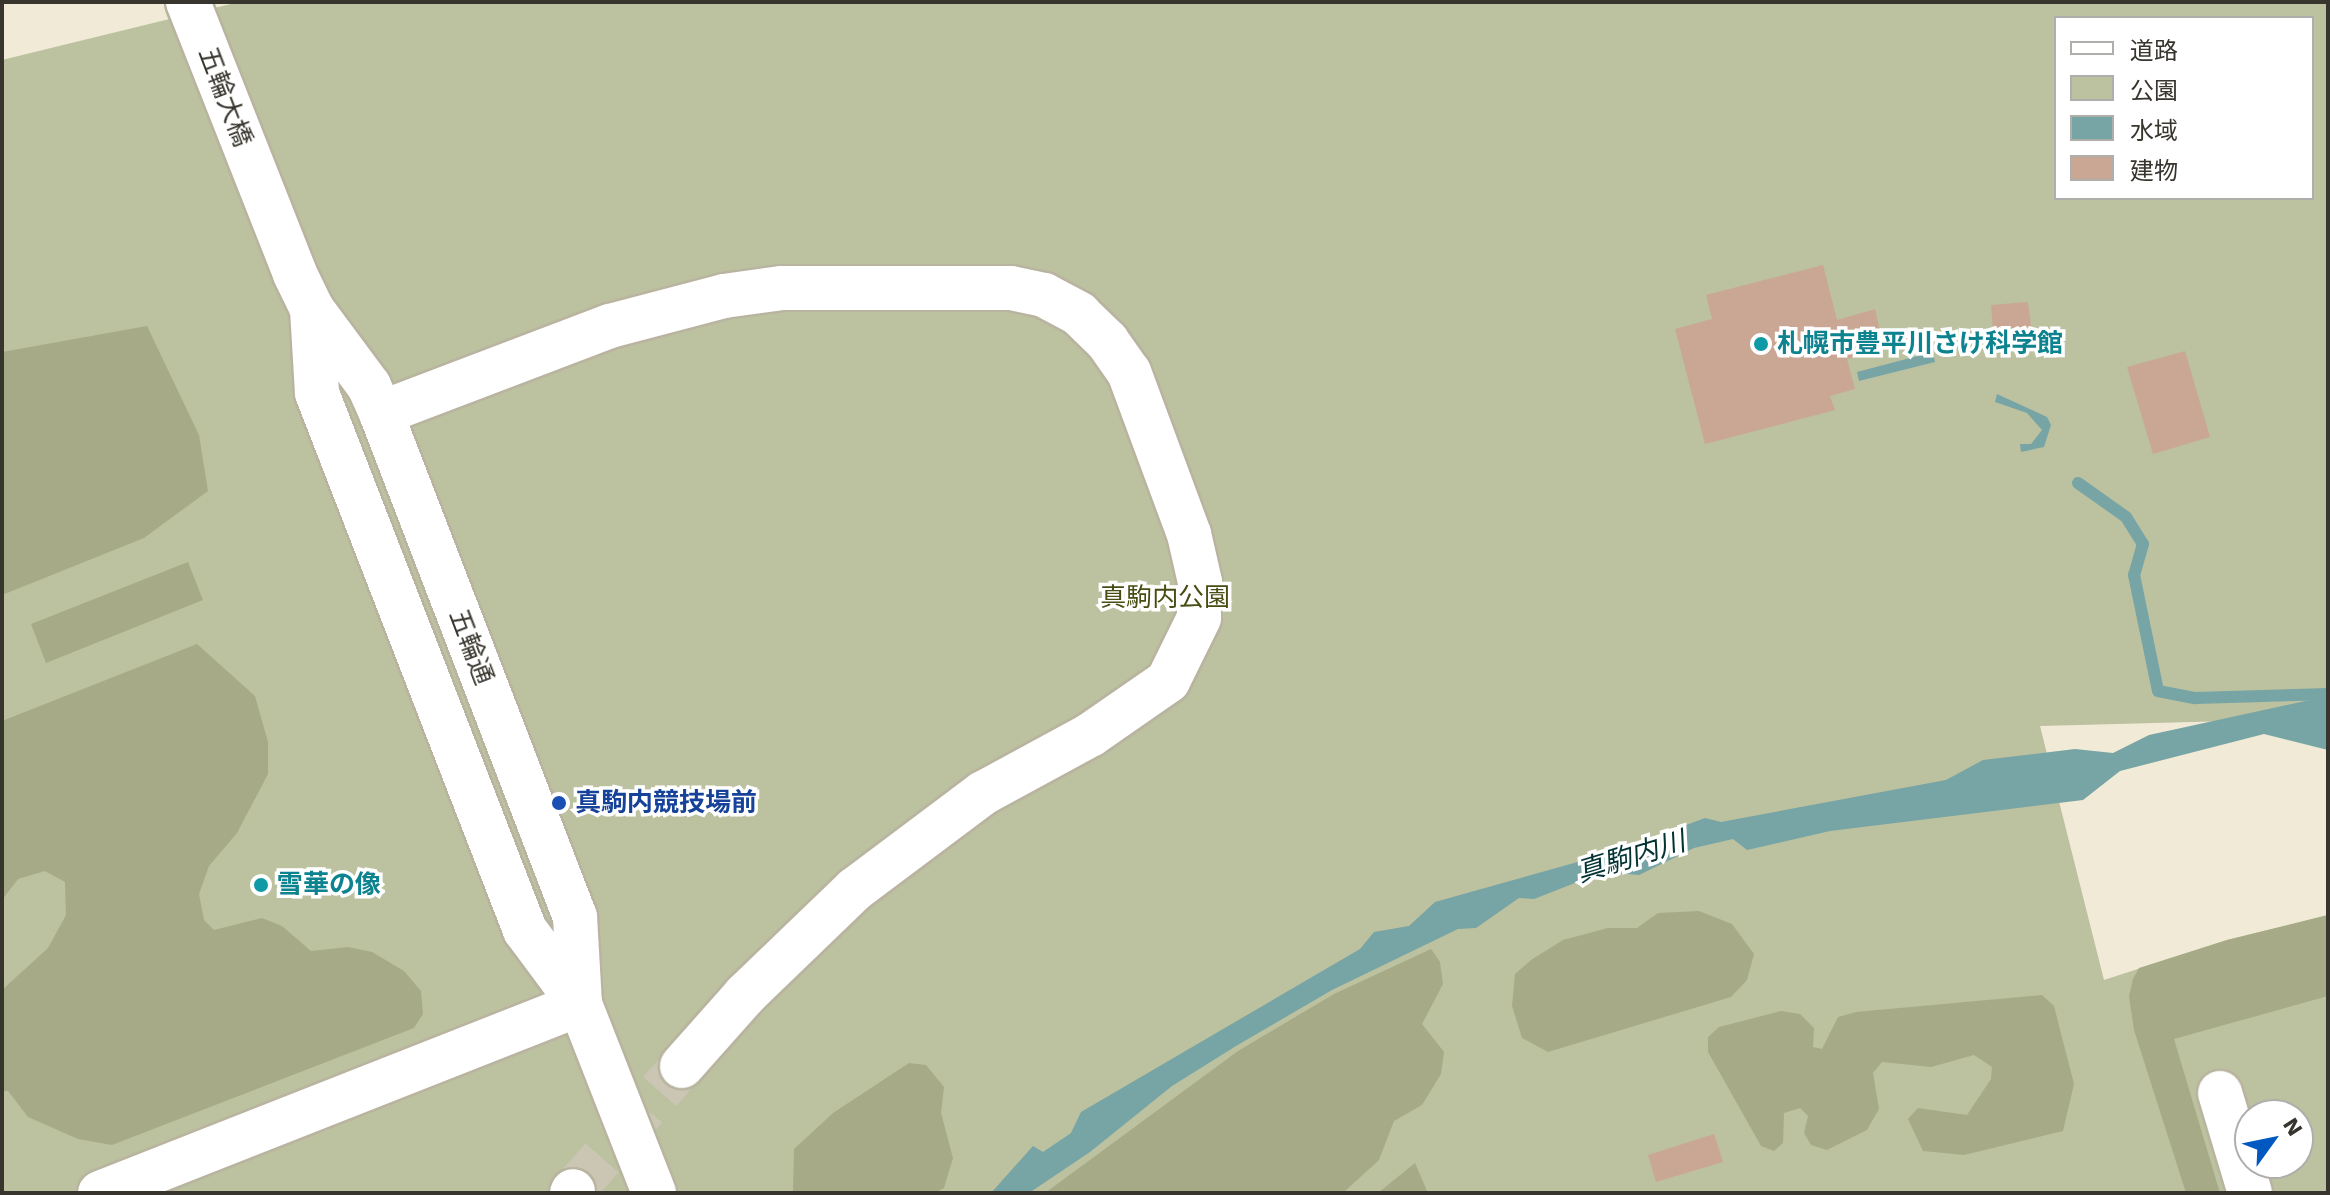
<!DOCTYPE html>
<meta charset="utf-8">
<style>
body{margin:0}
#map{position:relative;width:2330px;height:1195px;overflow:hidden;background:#f0ead6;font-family:"Work Sans","Noto Sans JP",sans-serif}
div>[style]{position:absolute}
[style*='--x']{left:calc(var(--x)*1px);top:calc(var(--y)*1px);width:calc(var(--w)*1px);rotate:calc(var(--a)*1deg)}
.green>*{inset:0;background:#bcc19f}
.forest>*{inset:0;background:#a6aa87}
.water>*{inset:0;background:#77a4a5}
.stream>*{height:12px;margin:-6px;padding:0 6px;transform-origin:6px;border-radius:6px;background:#77a4a5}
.building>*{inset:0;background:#caa795}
.minor-tunnel>*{height:44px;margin-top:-22px;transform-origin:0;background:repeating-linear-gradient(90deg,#cbc6b4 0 44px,transparent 0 66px)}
.roads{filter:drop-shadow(2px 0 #b9b4a0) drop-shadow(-2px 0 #b9b4a0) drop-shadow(0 2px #b9b4a0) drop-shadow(0 -2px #b9b4a0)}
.minor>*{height:44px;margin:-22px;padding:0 22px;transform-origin:22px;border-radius:22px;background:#fff}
.major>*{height:44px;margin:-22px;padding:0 22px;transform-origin:22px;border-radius:22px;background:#fff}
.dots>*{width:22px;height:22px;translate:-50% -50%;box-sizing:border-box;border:4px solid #fff;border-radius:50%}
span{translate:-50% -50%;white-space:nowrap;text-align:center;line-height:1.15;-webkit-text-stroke:7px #fff;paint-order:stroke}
.street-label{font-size:26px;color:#37352d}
.culture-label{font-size:26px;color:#0d838f;font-weight:700}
.left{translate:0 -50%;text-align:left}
.park-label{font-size:26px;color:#494d13}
.transit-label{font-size:26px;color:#164399;font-weight:700}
.water-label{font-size:28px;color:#043334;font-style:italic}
.frame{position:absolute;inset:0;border:4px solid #37352d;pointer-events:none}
.legend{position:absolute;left:2054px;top:16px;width:260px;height:184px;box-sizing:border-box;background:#fff;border:2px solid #afaeab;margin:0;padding:10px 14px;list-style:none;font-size:24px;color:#37352d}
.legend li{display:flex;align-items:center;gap:16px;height:40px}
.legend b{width:40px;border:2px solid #afaeab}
.north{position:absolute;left:2234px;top:1099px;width:80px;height:80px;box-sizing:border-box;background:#fff;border:2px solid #afaeab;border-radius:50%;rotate:57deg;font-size:22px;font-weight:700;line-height:32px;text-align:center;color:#37352d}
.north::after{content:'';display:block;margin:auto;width:28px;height:36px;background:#0258c1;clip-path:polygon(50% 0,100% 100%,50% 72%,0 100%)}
</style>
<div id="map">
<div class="green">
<i style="clip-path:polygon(evenodd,239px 2px,2328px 2px,2328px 704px,2268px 720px,2040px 726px,2104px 980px,2227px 940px,2328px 915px,2328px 1193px,2px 1193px,2px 60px,239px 2px,2056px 18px,2312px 18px,2312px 198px,2056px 198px,2056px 18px,239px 2px,2250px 1115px,2298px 1115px,2298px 1163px,2250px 1163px,2250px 1115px)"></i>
</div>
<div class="forest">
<i style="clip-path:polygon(147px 326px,199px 435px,208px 491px,144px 538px,2px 595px,2px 352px)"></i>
<i style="clip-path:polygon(188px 562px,203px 600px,46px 663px,31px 624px)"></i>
<i style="clip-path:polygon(197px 644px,255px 696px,268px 742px,268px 774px,237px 833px,209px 866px,199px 894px,204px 920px,214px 930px,262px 918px,282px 926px,311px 951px,348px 947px,372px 952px,404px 971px,421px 991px,423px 1014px,414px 1028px,112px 1145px,78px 1139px,28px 1117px,8px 1091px,2px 1091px,2px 990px,48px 948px,66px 915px,65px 882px,45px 871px,18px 879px,2px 900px,2px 721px)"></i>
<i style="clip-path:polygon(1699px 911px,1732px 924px,1754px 954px,1747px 980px,1731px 997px,1548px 1052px,1522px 1038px,1512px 1006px,1515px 974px,1531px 960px,1563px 940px,1608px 928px,1637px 928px,1658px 913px)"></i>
<i style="clip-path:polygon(2328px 915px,2328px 996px,2174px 1039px,2220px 1193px,2186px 1193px,2134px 1030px,2129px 996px,2133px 979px,2139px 968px,2227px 940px)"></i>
<i style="clip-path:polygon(1431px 949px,1440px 962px,1443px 984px,1422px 1024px,1444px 1052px,1441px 1074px,1422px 1105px,1394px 1121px,1379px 1160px,1343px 1193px,1045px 1193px,1238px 1051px,1334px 994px)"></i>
<i style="clip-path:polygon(2042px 995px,2054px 1006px,2074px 1084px,2063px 1131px,1964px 1155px,1923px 1151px,1908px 1119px,1918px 1108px,1967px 1115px,1991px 1079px,1992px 1067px,1974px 1055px,1931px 1067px,1882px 1062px,1873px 1073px,1879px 1109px,1867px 1130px,1827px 1150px,1811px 1145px,1804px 1133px,1808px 1116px,1800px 1108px,1784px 1113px,1783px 1143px,1774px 1151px,1761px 1146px,1708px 1052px,1708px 1037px,1719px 1027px,1781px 1011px,1800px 1014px,1814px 1028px,1813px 1047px,1822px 1049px,1838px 1017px,1856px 1012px)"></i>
<i style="clip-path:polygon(909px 1063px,926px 1065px,944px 1087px,941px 1113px,953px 1158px,944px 1188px,935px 1193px,793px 1193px,794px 1149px,833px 1113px)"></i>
<i style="clip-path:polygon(1415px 1163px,1428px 1193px,1378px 1193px)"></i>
</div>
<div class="water">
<i style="clip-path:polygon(1933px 352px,1935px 362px,1859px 381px,1857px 372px)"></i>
<i style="clip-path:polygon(1997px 394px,2047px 417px,2051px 425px,2044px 447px,2021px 452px,2020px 444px,2031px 444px,2042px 430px,2027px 413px,1995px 402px)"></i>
<i style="clip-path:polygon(2328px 696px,2328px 750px,2264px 734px,2120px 771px,2083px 800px,1830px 831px,1747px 850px,1733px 839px,1694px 848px,1639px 875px,1603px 872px,1534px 899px,1519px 898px,1476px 928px,1458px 929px,1332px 990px,1236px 1046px,1172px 1086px,1090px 1152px,1029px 1193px,991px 1193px,1033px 1146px,1043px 1152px,1071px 1133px,1081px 1112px,1360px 949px,1374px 932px,1409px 926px,1435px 902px,1617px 851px,1705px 818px,1721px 822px,1946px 780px,1983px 760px,2075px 749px,2113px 753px,2149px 735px)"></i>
</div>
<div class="stream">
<i style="--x:2078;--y:483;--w:59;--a:35.3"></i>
<i style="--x:2126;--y:517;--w:32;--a:58"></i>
<i style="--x:2143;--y:544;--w:32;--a:106"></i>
<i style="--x:2134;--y:575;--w:118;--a:78.3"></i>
<i style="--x:2158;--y:691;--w:38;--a:11"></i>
<i style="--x:2195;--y:698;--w:133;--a:-1.7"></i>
</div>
<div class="building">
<i style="clip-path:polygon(1823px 265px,1837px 320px,1875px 309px,1884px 349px,1847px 359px,1855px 389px,1830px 396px,1835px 410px,1705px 444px,1675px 329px,1712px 319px,1706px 295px)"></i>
<i style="clip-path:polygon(2028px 302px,2031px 326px,1993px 330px,1991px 305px)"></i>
<i style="clip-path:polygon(2185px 351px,2210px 437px,2153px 454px,2127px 367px)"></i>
<i style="clip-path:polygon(1714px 1134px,1723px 1162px,1656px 1182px,1648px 1155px)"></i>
</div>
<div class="minor-tunnel">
<i style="--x:573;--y:1191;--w:166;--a:-48.9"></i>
</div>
<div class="roads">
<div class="minor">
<i style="--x:381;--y:413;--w:245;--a:-20.8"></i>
<i style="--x:610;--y:326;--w:118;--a:-14.7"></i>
<i style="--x:724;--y:296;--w:59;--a:-7.9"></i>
<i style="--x:782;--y:288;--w:229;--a:0"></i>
<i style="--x:1011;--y:288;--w:34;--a:12"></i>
<i style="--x:1044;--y:295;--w:40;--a:28"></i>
<i style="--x:1079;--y:314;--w:39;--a:44"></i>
<i style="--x:1107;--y:341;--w:38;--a:55"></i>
<i style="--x:1129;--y:372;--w:173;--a:69.7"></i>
<i style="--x:1189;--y:534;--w:49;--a:77.1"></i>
<i style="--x:1200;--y:582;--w:36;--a:92"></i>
<i style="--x:1199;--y:618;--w:70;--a:116.2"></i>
<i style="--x:1168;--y:681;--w:95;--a:145.3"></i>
<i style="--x:1090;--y:735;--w:122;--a:151.5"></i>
<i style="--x:983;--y:793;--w:160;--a:143.1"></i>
<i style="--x:855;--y:889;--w:153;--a:136.1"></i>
<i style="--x:745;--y:995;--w:95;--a:131.6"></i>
<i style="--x:2220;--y:1093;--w:104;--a:73.3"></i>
<i style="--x:100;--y:1193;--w:516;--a:-21.49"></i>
<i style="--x:572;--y:1193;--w:2;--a:-63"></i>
</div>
<div class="major">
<i style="--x:188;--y:2;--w:292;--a:68.5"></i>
<i style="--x:295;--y:274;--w:39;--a:64"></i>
<i style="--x:312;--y:309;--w:96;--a:53.5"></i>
<i style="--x:369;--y:386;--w:30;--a:66"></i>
<i style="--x:381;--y:413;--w:540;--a:68.95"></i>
<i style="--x:575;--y:917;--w:87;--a:86.7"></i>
<i style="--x:312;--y:309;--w:84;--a:86.6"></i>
<i style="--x:317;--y:393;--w:576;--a:68.83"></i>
<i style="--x:525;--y:930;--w:92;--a:53.4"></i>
<i style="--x:580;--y:1004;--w:203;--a:68.6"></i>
</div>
</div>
<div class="dots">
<i style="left:1761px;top:344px;background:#0f9aa8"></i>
<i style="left:559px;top:803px;background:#1a4fb4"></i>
<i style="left:261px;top:885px;background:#0f9aa8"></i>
</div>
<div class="street-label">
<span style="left:225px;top:97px;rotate:69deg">五輪大橋</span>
<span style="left:471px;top:647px;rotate:69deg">五輪通</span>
</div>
<div class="culture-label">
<span class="left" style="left:1777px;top:344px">札幌市豊平川さけ科学館</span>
<span class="left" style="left:277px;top:885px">雪華の像</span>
</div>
<div class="park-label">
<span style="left:1165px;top:598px">真駒内公園</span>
</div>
<div class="transit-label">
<span class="left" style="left:575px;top:803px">真駒内競技場前</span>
</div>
<div class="water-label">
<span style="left:1631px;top:857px;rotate:-17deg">真駒内川</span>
</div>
<div class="frame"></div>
<ul class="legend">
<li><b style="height:10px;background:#fff"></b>道路</li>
<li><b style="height:22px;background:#bcc19f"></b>公園</li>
<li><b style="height:22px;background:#77a4a5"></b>水域</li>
<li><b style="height:22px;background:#caa795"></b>建物</li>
</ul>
<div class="north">N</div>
</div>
